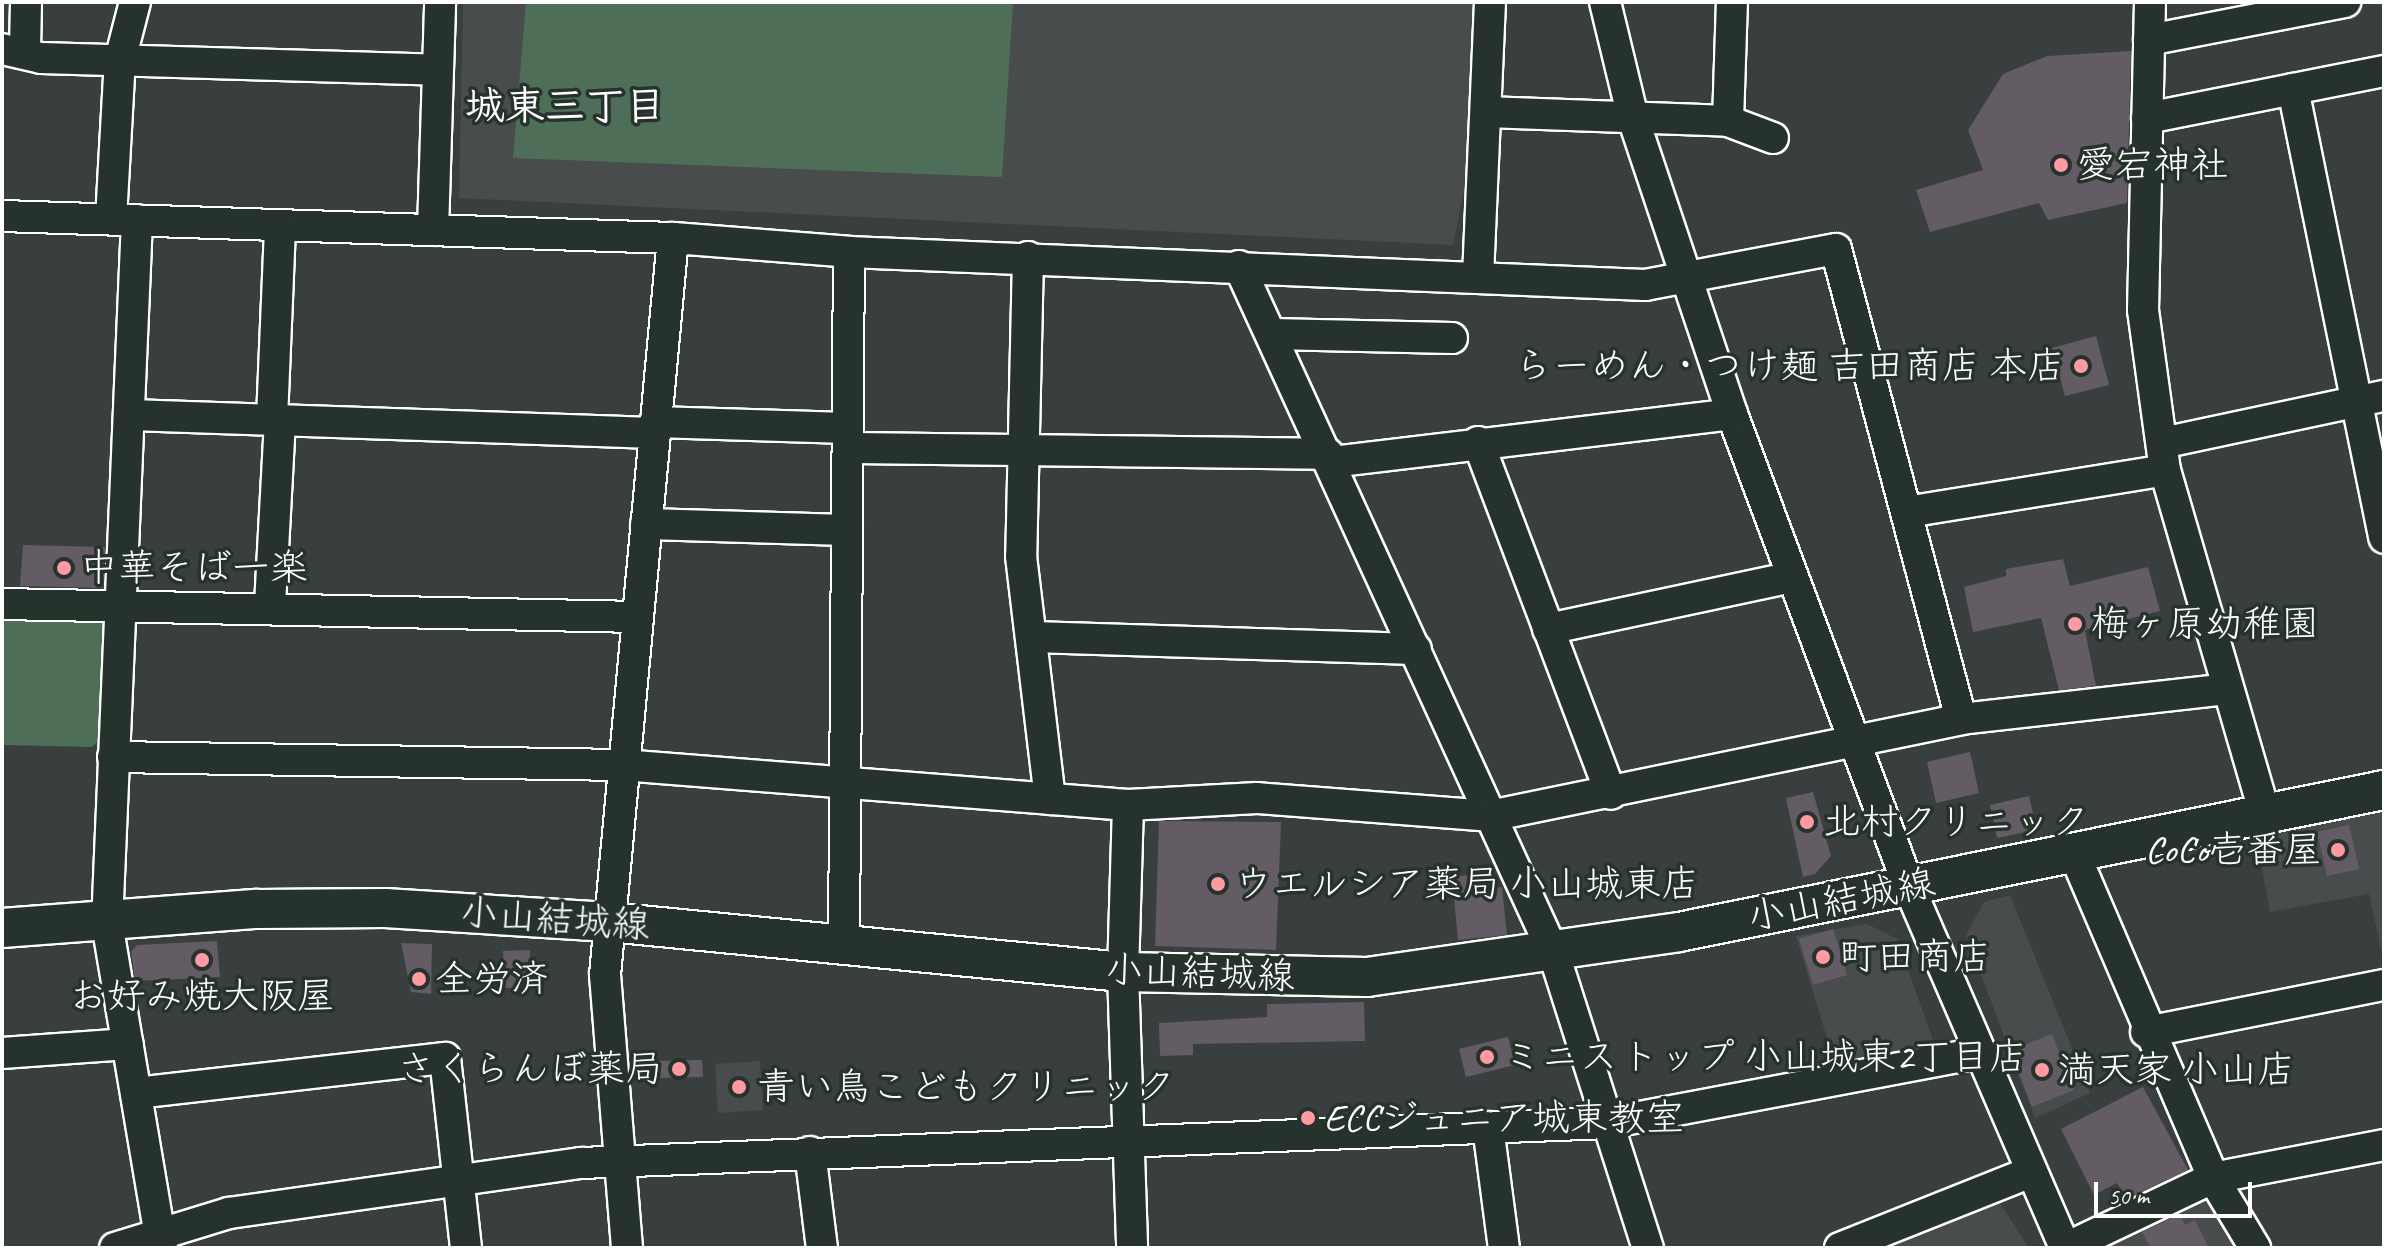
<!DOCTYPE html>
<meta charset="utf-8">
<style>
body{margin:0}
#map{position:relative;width:2386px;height:1250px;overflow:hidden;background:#383f3e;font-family:Caveat,"Klee One",sans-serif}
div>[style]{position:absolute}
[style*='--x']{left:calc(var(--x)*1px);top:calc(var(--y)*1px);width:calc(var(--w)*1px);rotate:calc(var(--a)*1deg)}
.built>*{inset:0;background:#494c4d}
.green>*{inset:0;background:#4f6e58}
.building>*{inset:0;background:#635c64}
.roads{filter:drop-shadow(2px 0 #fff) drop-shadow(-2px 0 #fff) drop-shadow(0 2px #fff) drop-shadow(0 -2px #fff)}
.minor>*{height:30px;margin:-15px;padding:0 15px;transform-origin:15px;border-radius:15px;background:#26332d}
.major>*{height:38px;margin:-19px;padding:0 19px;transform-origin:19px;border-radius:19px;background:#26332d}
.dots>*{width:22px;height:22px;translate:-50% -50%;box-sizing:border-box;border:4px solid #26332d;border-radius:50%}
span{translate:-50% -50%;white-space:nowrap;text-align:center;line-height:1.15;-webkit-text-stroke:7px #26332d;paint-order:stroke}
.poi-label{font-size:38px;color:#fff}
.left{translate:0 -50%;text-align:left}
.right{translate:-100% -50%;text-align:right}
.street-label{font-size:38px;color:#fff}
.neighbourhood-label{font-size:40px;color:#fff;font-weight:700}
.frame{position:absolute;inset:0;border:4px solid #fff;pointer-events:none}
.scale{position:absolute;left:2094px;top:1182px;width:158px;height:36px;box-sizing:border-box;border:4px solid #fff;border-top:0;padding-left:10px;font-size:24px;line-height:28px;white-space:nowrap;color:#fff;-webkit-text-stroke:6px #26332d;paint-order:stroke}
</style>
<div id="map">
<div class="built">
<i style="clip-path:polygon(463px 2px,1485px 2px,1482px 99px,1453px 245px,459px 198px)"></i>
<i style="clip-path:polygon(2384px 812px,2384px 964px,2369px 894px,2270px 912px,2256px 837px)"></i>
<i style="clip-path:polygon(2010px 895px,2090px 1093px,2035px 1118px,1966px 935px,1984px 902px)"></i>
<i style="clip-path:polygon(1867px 924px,1897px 939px,1937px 1051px,1837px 1071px,1796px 936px)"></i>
<i style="clip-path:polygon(760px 1061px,763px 1110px,718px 1113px,715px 1064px)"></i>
<i style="clip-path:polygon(1994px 1194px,2029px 1248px,1865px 1248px)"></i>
<i style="clip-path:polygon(2208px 1196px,2243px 1248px,2111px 1248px,2112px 1245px)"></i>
</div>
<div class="green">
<i style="clip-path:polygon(526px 2px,1013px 2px,1002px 177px,513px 158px)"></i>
<i style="clip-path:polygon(2px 610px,108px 618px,103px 736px,92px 747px,2px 745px)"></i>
</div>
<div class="building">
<i style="clip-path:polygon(2131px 51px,2127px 203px,2048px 220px,2039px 203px,1930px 232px,1916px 190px,1983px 170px,1968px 130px,2003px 74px,2047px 56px)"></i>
<i style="clip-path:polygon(2096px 336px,2109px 385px,2065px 396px,2052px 348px)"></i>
<i style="clip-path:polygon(23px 545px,105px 547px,103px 588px,20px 586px)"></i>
<i style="clip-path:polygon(2063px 559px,2070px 586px,2148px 567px,2160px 611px,2085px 630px,2096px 686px,2059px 690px,2041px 618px,1973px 632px,1964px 587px,2006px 576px,2006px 569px)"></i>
<i style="clip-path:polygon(1970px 752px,1979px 793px,1936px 803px,1927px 762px)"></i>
<i style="clip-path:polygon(1813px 792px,1831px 856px,1815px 874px,1803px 877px,1786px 798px)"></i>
<i style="clip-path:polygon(2029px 796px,2037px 830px,1997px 838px,1990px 805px)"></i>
<i style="clip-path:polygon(1159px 821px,1281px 822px,1276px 950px,1155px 946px)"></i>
<i style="clip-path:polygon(2349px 825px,2359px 869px,2327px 876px,2317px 832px)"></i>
<i style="clip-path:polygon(1487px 873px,1488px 889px,1502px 887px,1507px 935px,1458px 940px,1452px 877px)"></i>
<i style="clip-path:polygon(1833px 929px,1847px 975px,1813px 985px,1799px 939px)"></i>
<i style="clip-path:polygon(217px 941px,220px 977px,135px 981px,131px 951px,137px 945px)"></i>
<i style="clip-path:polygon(401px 943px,432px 944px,431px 994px,411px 992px)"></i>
<i style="clip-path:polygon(530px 950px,531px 987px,505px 988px,503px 951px)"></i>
<i style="clip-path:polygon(1364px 1002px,1365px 1041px,1193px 1044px,1193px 1055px,1160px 1056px,1159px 1023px,1267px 1017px,1267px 1004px)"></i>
<i style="clip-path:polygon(2052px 1034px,2074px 1090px,2032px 1107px,2010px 1051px)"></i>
<i style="clip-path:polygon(1508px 1037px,1515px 1065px,1466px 1077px,1459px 1049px)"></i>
<i style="clip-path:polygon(702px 1060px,703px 1077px,656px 1078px,655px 1061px)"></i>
<i style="clip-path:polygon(2143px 1087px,2188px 1170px,2126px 1199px,2117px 1183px,2094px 1195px,2061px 1129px)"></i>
<i style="clip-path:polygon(2180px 1214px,2185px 1225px,2195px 1220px,2209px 1248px,2151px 1248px,2142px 1232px)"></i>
</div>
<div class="roads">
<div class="minor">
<i style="--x:1605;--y:2;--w:119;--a:76.4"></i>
<i style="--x:1633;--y:118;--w:312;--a:71.5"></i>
<i style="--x:1732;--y:414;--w:505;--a:69.48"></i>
<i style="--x:1909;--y:887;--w:393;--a:66.6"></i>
<i style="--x:2150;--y:2;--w:308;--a:91.3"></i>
<i style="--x:2143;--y:310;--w:162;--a:82.2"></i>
<i style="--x:2165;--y:470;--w:355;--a:73.8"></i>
<i style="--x:2149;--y:40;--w:200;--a:-11"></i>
<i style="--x:2;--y:49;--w:40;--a:13"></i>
<i style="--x:41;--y:58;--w:397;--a:1.7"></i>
<i style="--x:25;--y:50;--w:48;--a:-88.8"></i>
<i style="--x:2293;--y:89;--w:458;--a:78.5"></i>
<i style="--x:1487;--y:112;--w:241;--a:2.1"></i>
<i style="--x:1728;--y:121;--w:119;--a:-88.1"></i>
<i style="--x:2147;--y:118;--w:242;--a:-11.2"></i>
<i style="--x:1728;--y:121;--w:48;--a:20.7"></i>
<i style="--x:2;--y:216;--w:671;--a:1.88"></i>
<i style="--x:673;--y:238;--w:177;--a:4.5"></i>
<i style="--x:849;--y:252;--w:797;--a:2.37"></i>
<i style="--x:1645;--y:285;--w:194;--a:-10.7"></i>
<i style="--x:1836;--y:249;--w:486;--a:75.1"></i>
<i style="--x:111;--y:219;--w:159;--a:-86.8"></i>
<i style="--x:120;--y:60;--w:60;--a:-75.5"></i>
<i style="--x:137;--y:220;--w:704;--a:92.44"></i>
<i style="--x:107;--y:923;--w:330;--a:80.4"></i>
<i style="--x:433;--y:230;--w:228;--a:-88.2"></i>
<i style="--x:1028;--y:257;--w:299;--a:91.3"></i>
<i style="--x:1021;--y:556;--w:245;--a:83.2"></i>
<i style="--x:1239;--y:266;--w:757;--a:65.4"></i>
<i style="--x:1554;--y:954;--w:309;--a:72.3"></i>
<i style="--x:1478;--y:277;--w:275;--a:-87.5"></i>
<i style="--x:1272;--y:334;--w:180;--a:1.3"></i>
<i style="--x:130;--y:415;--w:524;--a:1.97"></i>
<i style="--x:272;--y:419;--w:192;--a:-87.6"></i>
<i style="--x:655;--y:422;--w:192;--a:1.8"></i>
<i style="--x:1478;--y:442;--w:376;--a:69.3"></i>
<i style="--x:2162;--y:443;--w:227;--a:-12"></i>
<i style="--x:848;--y:448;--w:480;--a:0.7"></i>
<i style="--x:1331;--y:462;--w:404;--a:-6.8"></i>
<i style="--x:1907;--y:512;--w:261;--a:-9.2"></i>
<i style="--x:646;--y:524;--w:201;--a:1.7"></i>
<i style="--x:2;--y:604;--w:636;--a:1.17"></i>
<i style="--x:270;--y:605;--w:186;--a:-86.9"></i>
<i style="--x:1548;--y:629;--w:250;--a:-12"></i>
<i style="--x:1032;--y:637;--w:384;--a:1.8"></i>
<i style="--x:113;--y:757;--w:509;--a:0.9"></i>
<i style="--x:622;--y:765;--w:508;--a:4.52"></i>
<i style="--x:1128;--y:805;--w:129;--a:-3.1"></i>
<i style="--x:1257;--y:798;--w:234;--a:4.4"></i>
<i style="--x:1490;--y:816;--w:481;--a:-11.6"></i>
<i style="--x:1961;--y:719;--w:268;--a:-6.4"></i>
<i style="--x:1128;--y:805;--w:167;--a:91.7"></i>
<i style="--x:1123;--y:972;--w:276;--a:88.1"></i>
<i style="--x:2074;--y:853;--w:353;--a:66.8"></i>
<i style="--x:2213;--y:1178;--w:82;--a:59"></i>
<i style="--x:844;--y:944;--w:692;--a:-89.59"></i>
<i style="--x:2146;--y:1032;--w:243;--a:-11.2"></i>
<i style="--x:2;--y:1053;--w:126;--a:-4.1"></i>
<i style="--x:136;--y:1093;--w:311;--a:-6.5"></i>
<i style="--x:445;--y:1058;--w:191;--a:83.7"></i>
<i style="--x:1488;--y:1127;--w:122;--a:82.5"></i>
<i style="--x:810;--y:1152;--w:97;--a:82.9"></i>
<i style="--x:115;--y:1248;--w:119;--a:-17.1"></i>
<i style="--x:229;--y:1213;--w:356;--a:-8.1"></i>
<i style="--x:581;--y:1163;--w:1028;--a:-2.23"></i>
<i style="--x:1608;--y:1123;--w:376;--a:-10.7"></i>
<i style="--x:627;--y:1248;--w:274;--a:-94.6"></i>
<i style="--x:605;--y:975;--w:740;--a:-84.73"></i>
<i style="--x:1840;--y:1248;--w:202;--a:-21.7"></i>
<i style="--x:2066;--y:1248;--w:163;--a:-25.5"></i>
<i style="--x:2213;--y:1178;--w:174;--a:-10.9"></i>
</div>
<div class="major">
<i style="--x:2;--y:928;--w:256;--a:-4.3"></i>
<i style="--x:257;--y:909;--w:128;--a:-0.4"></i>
<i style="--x:385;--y:908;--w:224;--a:3.6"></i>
<i style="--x:609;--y:922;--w:516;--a:5.56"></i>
<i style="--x:1123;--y:972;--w:244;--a:1.2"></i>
<i style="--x:1367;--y:977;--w:315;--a:-8.2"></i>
<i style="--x:1679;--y:932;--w:719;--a:-11.39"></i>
</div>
</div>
<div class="dots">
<i style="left:2061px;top:165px;background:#ff9aa2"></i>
<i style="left:2081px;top:366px;background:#ff9aa2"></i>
<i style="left:64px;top:568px;background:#ff9aa2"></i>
<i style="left:2075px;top:624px;background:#ff9aa2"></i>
<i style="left:1807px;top:822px;background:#ff9aa2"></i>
<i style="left:2338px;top:850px;background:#ff9aa2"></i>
<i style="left:1218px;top:884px;background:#ff9aa2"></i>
<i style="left:1823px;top:957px;background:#ff9aa2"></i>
<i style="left:202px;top:960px;background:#ff9aa2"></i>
<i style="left:419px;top:979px;background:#ff9aa2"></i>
<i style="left:1487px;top:1057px;background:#ff9aa2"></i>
<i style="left:679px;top:1069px;background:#ff9aa2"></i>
<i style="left:2042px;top:1070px;background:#ff9aa2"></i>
<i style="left:739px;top:1087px;background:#ff9aa2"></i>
<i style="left:1308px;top:1118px;background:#ff9aa2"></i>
</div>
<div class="poi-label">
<span class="left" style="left:2077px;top:165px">愛宕神社</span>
<span class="right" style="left:2065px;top:366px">らーめん・つけ麺 吉田商店 本店</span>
<span class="left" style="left:80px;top:568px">中華そば一楽</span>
<span class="left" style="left:2091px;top:624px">梅ヶ原幼稚園</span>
<span class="left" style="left:1823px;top:822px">北村クリニック</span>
<span class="right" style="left:2322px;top:850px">CoCo壱番屋</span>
<span class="left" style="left:1234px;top:884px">ウエルシア薬局 小山城東店</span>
<span class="left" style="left:1839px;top:957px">町田商店</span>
<span class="left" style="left:435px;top:979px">全労済</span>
<span style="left:202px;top:996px">お好み焼大阪屋</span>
<span class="left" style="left:1503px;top:1057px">ミニストップ 小山城東2丁目店</span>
<span class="right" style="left:663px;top:1069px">さくらんぼ薬局</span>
<span class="left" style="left:2058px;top:1070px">満天家 小山店</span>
<span class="left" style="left:757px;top:1087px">青い鳥こどもクリニック</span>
<span class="left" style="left:1324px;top:1118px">ECCジュニア城東教室</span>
</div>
<div class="street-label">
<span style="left:1841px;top:900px;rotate:-11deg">小山結城線</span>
<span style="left:555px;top:919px;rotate:4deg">小山結城線</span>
<span style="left:1200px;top:973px;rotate:2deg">小山結城線</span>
</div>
<div class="neighbourhood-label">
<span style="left:565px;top:106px">城東三丁目</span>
</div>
<div class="frame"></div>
<div class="scale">50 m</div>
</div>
